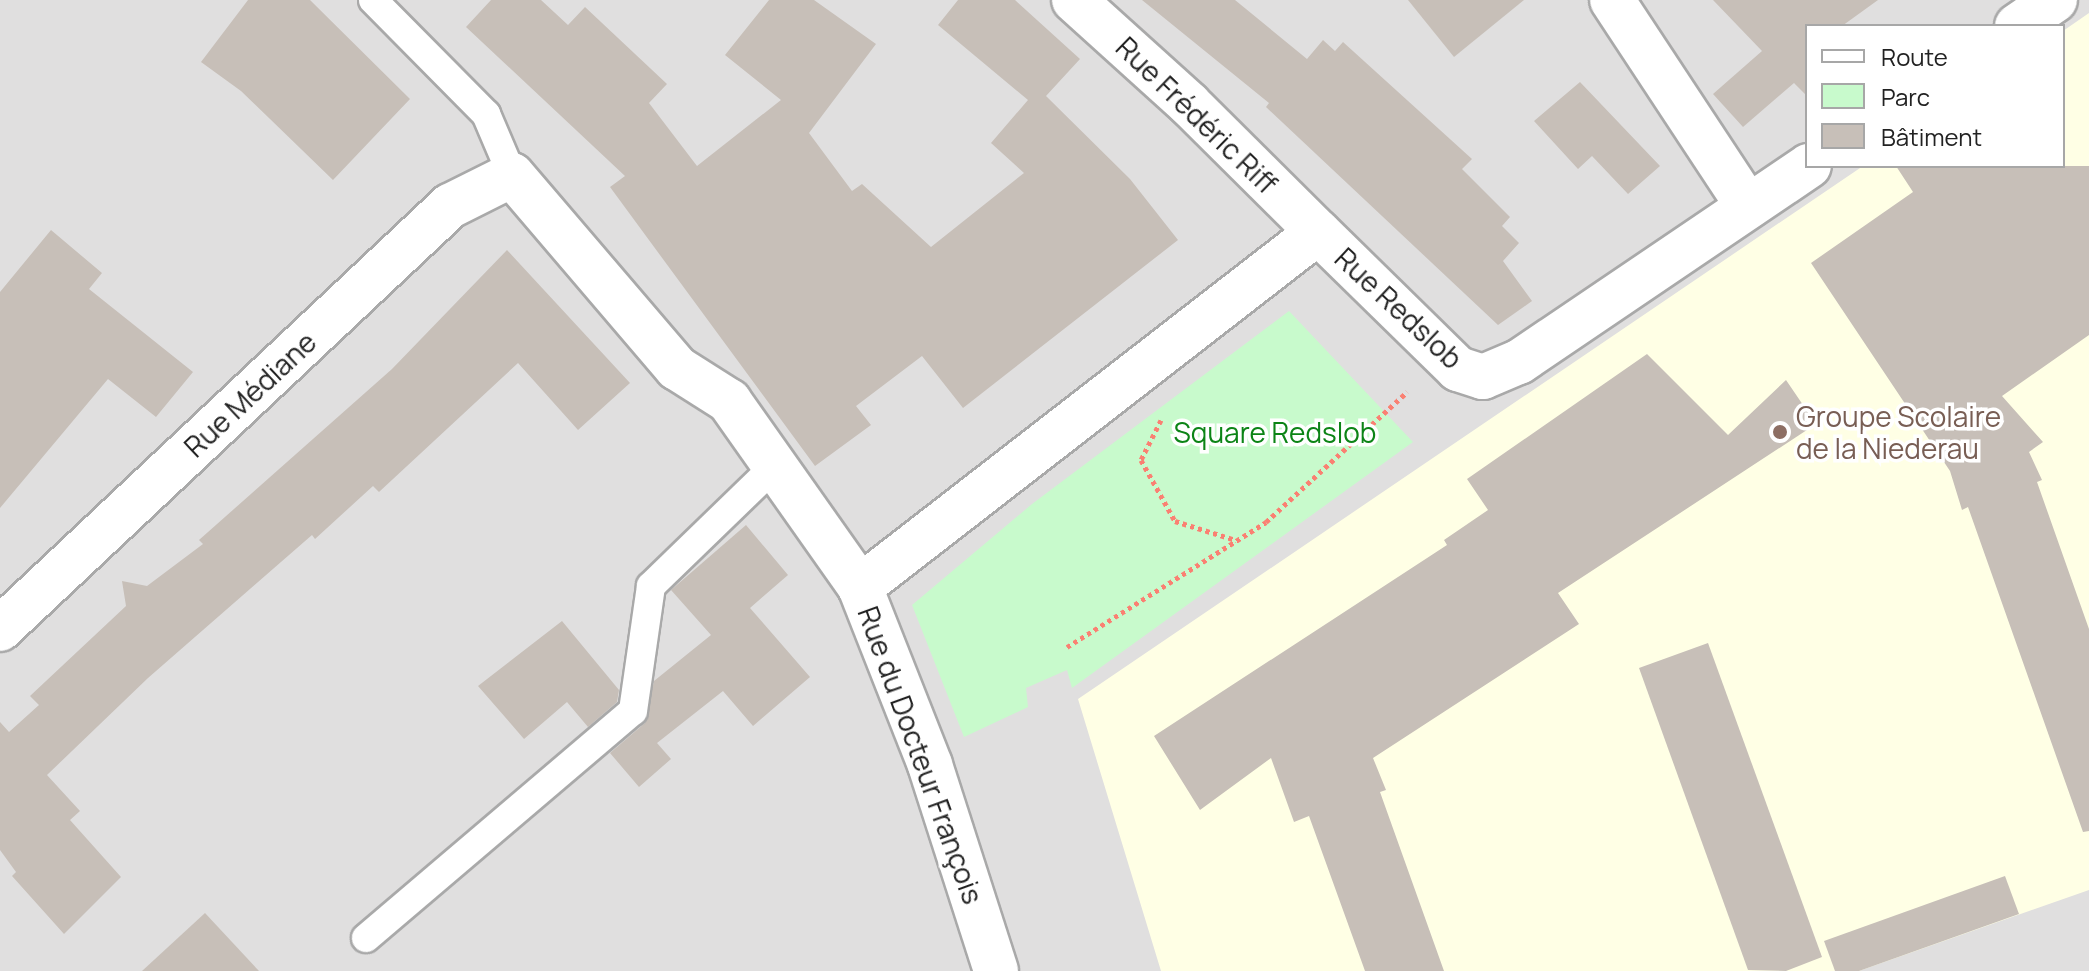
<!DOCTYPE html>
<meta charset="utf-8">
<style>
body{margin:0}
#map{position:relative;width:2089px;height:971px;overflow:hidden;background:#f2efe9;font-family:Manrope,sans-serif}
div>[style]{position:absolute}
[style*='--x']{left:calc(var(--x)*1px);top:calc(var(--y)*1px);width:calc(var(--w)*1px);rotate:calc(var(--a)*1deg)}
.residential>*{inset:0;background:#e0dfdf}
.education>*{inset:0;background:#ffffe5}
.park>*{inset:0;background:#c8facc}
.building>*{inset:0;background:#c7bfb8}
.path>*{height:5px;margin-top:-2.5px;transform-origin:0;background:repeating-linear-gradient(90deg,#fa8072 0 4px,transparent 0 8px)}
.roads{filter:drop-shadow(2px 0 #a9a9a9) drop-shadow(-2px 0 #a9a9a9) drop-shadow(0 2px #a9a9a9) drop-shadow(0 -2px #a9a9a9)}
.service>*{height:28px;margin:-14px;padding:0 14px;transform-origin:14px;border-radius:14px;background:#fff}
.minor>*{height:44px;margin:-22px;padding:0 22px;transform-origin:22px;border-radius:22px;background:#fff}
.dots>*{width:22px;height:22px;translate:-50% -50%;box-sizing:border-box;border:4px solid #fff;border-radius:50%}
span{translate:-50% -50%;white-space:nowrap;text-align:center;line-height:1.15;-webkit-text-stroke:7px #fff;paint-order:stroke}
.street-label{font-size:28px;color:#222}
.education-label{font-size:28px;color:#785e54}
.left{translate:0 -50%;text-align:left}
.park-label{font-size:28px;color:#0c8416}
.legend{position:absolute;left:1805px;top:24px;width:260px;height:144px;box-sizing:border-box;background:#fff;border:2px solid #a7a7a7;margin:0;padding:10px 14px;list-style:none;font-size:24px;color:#222}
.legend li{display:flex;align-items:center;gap:16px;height:40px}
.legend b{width:40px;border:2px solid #a7a7a7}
</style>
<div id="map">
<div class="residential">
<i style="clip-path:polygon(evenodd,0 0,2089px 0,2089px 971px,0 971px,0 0,1807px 26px,2063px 26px,2063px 166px,1807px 166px,1807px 26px)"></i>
</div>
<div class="education">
<i style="clip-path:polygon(2089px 13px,2089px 890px,1859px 971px,1161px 971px,1078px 699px,1863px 166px,2063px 166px,2063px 31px)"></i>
</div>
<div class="park">
<i style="clip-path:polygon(1289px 311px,1413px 442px,1072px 688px,1067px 670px,1026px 688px,1028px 707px,964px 737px,912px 605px,1032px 504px)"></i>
</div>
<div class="building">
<i style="clip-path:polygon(248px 0,310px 0,410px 99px,333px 180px,241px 91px,201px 62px)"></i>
<i style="clip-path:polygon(491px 0,541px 0,568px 25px,585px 7px,667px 84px,649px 103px,697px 166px,781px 100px,725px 55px,769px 0,814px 0,876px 44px,809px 133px,852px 191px,862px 184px,931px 247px,1024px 173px,991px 143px,1028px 100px,938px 25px,958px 0,1015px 0,1080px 59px,1046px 96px,1130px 179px,1178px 240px,963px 408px,922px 356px,856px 406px,871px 425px,815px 466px,610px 187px,625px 176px,466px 27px)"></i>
<i style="clip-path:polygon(1142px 0,1235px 0,1307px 59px,1323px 40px,1335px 51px,1343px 42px,1472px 159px,1462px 169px,1510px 217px,1502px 226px,1519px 243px,1503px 261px,1532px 301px,1498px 325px,1266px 107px,1269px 103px)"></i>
<i style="clip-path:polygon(1408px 0,1524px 0,1454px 57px)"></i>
<i style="clip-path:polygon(1713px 0,1878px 0,1842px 26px,1807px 26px,1807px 96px,1794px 83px,1743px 127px,1713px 94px,1762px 51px)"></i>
<i style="clip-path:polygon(1580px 82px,1660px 166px,1628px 194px,1592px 156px,1578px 169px,1534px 121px)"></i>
<i style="clip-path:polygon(1896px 166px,2089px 166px,2089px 335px,2002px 396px,2043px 442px,2029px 452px,2042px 480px,2037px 482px,2089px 629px,2089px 831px,2083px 832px,1968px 507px,1962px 510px,1950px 471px,1811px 263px,1913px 192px)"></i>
<i style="clip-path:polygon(51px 230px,102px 273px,89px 289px,193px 372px,156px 417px,108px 379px,0 508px,0 292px)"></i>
<i style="clip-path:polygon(507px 250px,630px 383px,578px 430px,518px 363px,379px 492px,373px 486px,315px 539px,312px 535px,148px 678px,47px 775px,80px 811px,70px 820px,121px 877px,64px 934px,12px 876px,16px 872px,0 850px,0 722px,9px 732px,39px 705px,30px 696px,126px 606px,122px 581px,147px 586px,203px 544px,199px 540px,392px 369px)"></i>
<i style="clip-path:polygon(1647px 354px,1728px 435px,1786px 380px,1816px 424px,1558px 593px,1579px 624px,1373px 758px,1386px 790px,1380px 792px,1444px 971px,1365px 971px,1309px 816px,1294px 822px,1271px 758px,1200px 810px,1154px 736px,1447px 545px,1444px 540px,1488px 510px,1467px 479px)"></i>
<i style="clip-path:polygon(746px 525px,788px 575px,750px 608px,810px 677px,753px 726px,723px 691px,657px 743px,671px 759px,639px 787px,610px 753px,645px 723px,654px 681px,711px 635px,671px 590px)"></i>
<i style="clip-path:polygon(562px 621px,619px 690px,617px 702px,588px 727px,567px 702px,524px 739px,478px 686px)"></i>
<i style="clip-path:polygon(1708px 643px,1822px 957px,1786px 971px,1748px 970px,1639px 668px)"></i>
<i style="clip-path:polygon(2005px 876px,2019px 914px,1859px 971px,1835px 971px,1824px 941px)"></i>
<i style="clip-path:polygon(205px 913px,259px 971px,142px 971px)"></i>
</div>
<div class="path">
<i style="--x:1161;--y:420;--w:45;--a:116.6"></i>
<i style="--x:1141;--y:460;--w:70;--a:60.9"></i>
<i style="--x:1175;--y:521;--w:64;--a:17.3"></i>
<i style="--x:1067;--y:647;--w:235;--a:-32.1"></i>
<i style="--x:1266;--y:522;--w:192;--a:-42.7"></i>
</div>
<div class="roads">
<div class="service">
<i style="--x:373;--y:0;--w:161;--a:45.3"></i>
<i style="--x:486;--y:114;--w:66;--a:66.9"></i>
<i style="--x:366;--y:938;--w:350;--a:-40.4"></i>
<i style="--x:633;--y:711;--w:126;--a:-81.8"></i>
<i style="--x:651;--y:586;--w:173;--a:-44.1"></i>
</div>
<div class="minor">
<i style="--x:1074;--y:0;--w:155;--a:42.1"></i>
<i style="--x:1189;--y:104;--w:182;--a:44.8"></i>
<i style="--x:1612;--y:0;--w:247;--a:56.6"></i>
<i style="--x:2017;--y:26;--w:46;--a:-34.4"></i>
<i style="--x:860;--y:587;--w:579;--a:-37.78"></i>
<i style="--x:1318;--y:232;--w:196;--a:44.4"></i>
<i style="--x:1458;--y:369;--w:26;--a:18"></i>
<i style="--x:1483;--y:377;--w:39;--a:-23"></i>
<i style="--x:1519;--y:362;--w:350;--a:-34.1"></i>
<i style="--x:0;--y:629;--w:618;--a:-43.23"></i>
<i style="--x:450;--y:206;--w:69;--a:-26.6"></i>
<i style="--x:512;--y:175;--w:254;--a:49.5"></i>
<i style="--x:677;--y:368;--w:62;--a:32.4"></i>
<i style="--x:729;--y:401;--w:228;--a:54.8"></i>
<i style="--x:860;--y:587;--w:191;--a:68.5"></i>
<i style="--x:930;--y:765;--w:216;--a:72.2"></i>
</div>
</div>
<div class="dots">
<i style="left:1780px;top:432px;background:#8d6e63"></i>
</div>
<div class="street-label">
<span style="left:1197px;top:115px;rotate:44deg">Rue Frédéric Riff</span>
<span style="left:1399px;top:308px;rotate:43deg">Rue Redslob</span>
<span style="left:250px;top:394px;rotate:-43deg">Rue Médiane</span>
<span style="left:921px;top:755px;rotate:70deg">Rue du Docteur François</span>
</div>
<div class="education-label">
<span class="left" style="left:1796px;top:432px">Groupe Scolaire<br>de la Niederau</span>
</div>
<div class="park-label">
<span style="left:1275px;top:432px">Square Redslob</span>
</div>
<ul class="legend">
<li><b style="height:10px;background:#fff"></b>Route</li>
<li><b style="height:22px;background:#c8facc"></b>Parc</li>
<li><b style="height:22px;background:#c7bfb8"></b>Bâtiment</li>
</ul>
</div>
